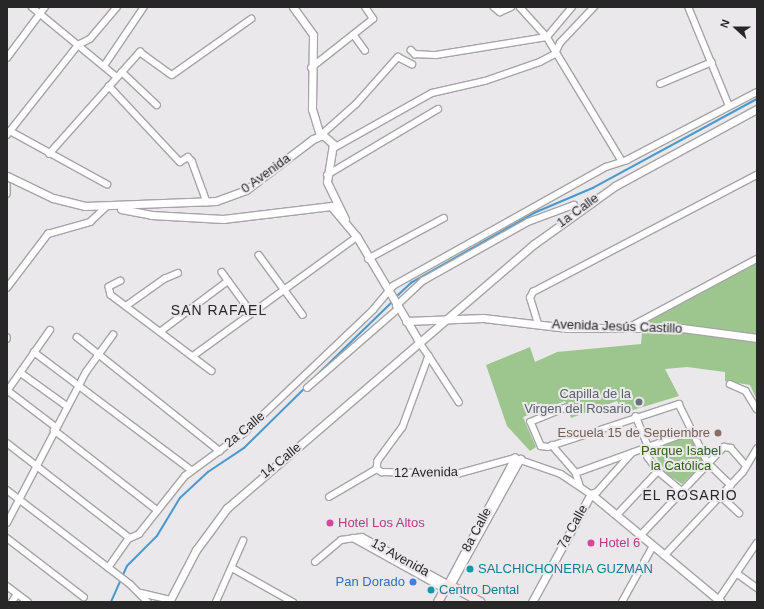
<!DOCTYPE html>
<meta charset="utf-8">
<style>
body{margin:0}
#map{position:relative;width:764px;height:609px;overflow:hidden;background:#eae8eb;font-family:Arial,sans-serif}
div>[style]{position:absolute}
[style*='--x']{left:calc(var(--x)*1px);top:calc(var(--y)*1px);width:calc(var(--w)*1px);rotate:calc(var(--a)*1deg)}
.green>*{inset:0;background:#9dc68e}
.stream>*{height:1.5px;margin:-0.75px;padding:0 0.75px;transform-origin:0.75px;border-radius:0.75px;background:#4899cd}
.roads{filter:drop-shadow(1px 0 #a6a4a7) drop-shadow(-1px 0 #a6a4a7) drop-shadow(0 1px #a6a4a7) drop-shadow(0 -1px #a6a4a7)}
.minor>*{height:5.5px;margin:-2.75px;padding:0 2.75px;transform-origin:2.75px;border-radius:2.75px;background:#fff}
.tertiary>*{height:7px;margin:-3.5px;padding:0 3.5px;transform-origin:3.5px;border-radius:3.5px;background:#fff}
.secondary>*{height:8px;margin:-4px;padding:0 4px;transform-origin:4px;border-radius:4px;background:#fbe9eb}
.dots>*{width:11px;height:11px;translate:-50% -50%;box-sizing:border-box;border:2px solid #eae8eb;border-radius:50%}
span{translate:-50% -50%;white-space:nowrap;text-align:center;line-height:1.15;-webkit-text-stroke:4px #eae8eb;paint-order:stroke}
.street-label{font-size:13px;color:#282728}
.worship-label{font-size:13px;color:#5b616d}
.right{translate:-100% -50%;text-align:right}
.education-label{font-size:13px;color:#785e54}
.park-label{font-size:13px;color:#2f5e18}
.hotel-label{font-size:13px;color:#b23c85}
.left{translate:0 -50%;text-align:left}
.culture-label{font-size:13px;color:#0d838f}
.shop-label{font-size:13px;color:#366cbe}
.neighbourhood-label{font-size:14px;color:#282728;letter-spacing:1px}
.frame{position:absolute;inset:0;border:8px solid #282728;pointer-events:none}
.north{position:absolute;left:716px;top:8px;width:40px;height:40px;-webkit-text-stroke:3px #eae8eb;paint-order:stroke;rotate:291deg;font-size:11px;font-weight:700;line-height:16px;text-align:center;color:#282728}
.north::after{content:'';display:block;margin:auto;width:14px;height:18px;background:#282728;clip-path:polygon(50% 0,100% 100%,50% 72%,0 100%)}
</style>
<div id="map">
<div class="green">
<i style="clip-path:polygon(757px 263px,757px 400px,750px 385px,725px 381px,725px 372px,687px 367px,665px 369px,679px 396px,623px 413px,617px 401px,571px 418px,565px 401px,523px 417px,536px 447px,530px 451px,507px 426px,486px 365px,530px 347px,535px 362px,557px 352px,641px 344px,643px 323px)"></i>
<i style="clip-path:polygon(685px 436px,693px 440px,704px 463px,682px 484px,667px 474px,653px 452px,655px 447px)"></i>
</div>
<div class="stream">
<i style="--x:396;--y:297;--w:21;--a:-43"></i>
<i style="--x:411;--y:283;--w:142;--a:-29.6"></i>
<i style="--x:534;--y:213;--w:64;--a:-23"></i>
<i style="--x:593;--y:188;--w:187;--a:-28.5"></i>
<i style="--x:316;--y:376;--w:106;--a:-44.2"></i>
<i style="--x:111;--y:602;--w:39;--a:-66"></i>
<i style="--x:127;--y:566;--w:42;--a:-45"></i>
<i style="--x:157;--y:536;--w:44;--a:-58.8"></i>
<i style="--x:180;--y:498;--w:38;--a:-43"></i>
<i style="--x:208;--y:472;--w:43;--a:-33.7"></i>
<i style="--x:244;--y:448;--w:86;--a:-44.5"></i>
</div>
<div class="roads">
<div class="minor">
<i style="--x:32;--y:7;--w:110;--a:39.5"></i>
<i style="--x:494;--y:7;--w:8;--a:40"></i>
<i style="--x:500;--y:12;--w:12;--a:-24"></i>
<i style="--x:520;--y:7;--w:40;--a:48"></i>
<i style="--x:547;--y:37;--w:145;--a:58.8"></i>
<i style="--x:689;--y:8;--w:105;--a:67.6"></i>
<i style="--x:354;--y:35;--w:19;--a:54"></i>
<i style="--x:411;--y:50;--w:6;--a:45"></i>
<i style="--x:415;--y:54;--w:21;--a:3"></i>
<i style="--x:436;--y:55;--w:112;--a:-9.2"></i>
<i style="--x:547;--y:37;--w:39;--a:-50"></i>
<i style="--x:7;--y:58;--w:64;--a:-53.3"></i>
<i style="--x:104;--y:66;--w:71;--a:-55.9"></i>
<i style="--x:311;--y:68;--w:79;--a:-38.3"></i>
<i style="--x:373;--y:19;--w:14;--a:-124"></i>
<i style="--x:122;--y:72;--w:48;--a:43.3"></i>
<i style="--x:660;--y:84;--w:56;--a:-22.9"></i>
<i style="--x:109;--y:86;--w:104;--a:46.9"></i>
<i style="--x:180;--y:162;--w:9;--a:-32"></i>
<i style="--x:188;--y:157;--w:6;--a:45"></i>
<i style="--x:192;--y:161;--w:44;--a:69.9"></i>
<i style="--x:10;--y:131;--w:111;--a:28.7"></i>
<i style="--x:7;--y:135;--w:115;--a:-51.7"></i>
<i style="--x:78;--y:45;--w:13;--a:-27"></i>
<i style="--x:90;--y:39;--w:42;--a:-49.8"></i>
<i style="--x:320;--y:136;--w:48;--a:-41.6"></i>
<i style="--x:356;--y:104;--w:63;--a:-48.2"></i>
<i style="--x:398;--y:57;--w:16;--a:27"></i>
<i style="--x:334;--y:148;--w:112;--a:-29.3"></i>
<i style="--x:432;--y:93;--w:54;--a:-12.8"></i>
<i style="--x:485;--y:81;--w:58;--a:-19.1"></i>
<i style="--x:540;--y:62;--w:17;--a:-28"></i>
<i style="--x:555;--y:54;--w:12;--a:-66"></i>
<i style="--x:560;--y:43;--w:50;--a:-46.6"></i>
<i style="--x:49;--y:154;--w:137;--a:-48.3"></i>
<i style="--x:140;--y:52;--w:39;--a:36"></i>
<i style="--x:172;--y:75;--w:97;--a:-35.3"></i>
<i style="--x:327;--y:175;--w:129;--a:-30.7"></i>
<i style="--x:7;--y:185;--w:9;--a:90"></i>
<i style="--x:259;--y:255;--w:74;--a:53.7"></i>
<i style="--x:368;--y:259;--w:86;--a:-28.3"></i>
<i style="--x:222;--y:272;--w:51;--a:53.8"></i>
<i style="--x:121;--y:281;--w:13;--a:153"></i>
<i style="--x:109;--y:287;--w:8;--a:76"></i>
<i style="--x:111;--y:295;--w:126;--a:37"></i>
<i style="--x:7;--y:288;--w:68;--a:-52.8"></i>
<i style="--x:48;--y:234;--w:44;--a:-15.9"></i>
<i style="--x:90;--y:222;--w:22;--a:-43"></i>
<i style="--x:126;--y:306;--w:47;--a:-35.4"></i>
<i style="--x:164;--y:279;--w:15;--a:-23"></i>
<i style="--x:396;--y:306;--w:37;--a:-43"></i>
<i style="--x:423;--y:281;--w:120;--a:-29.3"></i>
<i style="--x:528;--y:222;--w:49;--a:-20.3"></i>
<i style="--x:574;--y:205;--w:6;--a:51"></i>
<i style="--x:538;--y:324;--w:27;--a:-107"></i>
<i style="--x:530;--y:298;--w:7;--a:-63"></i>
<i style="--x:533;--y:292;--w:253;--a:-27.6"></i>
<i style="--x:630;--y:327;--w:144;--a:-28.2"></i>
<i style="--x:160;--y:332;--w:85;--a:-36.9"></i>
<i style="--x:7;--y:337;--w:2;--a:90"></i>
<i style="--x:77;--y:337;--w:183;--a:38.6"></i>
<i style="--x:420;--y:343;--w:16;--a:55"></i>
<i style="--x:429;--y:356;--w:76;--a:110.1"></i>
<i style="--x:403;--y:427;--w:42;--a:126.3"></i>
<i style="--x:378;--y:461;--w:8;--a:97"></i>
<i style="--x:377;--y:469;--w:6;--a:31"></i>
<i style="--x:382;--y:472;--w:75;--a:1.5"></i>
<i style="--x:457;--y:474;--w:60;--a:-15.4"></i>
<i style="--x:515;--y:458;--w:49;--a:19.2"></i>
<i style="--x:561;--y:474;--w:36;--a:34"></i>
<i style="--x:591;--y:494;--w:6;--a:-18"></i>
<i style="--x:597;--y:492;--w:52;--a:-48.1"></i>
<i style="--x:34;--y:352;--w:196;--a:36.9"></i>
<i style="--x:193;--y:356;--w:203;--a:-36"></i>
<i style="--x:429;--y:356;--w:55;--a:56.9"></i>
<i style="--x:21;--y:373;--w:57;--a:35.7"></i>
<i style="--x:730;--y:384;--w:17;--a:24"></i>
<i style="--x:746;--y:391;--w:21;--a:59"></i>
<i style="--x:307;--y:388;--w:121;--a:-41"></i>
<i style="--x:7;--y:390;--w:61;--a:37.1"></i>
<i style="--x:8;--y:390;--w:73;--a:-55"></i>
<i style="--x:566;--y:408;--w:38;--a:158"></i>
<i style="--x:531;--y:422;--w:26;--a:67"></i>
<i style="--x:541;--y:446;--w:7;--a:8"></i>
<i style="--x:548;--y:447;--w:138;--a:-18.2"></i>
<i style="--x:679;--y:404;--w:66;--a:63.8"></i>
<i style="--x:708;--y:463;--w:32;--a:44"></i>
<i style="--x:636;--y:416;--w:32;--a:68"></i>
<i style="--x:648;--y:446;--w:11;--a:90"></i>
<i style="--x:648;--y:457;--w:17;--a:54"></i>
<i style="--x:658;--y:471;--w:31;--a:40"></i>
<i style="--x:54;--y:430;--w:129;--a:37.8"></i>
<i style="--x:7;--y:443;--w:155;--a:37.7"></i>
<i style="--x:552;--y:445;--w:37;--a:49"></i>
<i style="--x:576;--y:473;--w:13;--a:72"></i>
<i style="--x:576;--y:473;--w:123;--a:-19.9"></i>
<i style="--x:7;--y:490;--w:155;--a:37.4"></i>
<i style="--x:130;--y:584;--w:25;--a:45"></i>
<i style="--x:721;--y:496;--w:25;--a:43"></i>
<i style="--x:329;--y:497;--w:56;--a:-30.3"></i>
<i style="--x:617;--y:515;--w:60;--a:-47"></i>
<i style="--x:7;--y:523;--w:170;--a:-62.4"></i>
<i style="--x:86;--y:372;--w:46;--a:-53.9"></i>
<i style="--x:641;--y:535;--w:121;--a:-46.7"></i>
<i style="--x:724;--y:447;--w:7;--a:8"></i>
<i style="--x:731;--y:448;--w:23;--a:49"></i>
<i style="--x:7;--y:538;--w:97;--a:37.5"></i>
<i style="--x:353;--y:538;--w:105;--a:29"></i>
<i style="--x:664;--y:556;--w:115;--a:-46.8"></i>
<i style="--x:743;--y:472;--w:27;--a:-59"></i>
<i style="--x:315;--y:562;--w:34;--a:-40"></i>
<i style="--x:341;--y:540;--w:21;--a:-8"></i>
<i style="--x:362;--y:537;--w:98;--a:28.7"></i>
<i style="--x:448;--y:584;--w:143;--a:-62"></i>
<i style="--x:108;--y:568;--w:35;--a:-55"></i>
<i style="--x:128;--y:539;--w:12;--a:-24"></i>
<i style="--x:139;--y:534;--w:74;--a:-51.6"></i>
<i style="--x:185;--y:476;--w:73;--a:-36.1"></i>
<i style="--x:244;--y:433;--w:178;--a:-43.6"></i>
<i style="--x:373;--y:310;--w:31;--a:-50"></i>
<i style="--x:393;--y:286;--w:244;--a:-29.2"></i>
<i style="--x:606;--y:167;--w:22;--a:-18"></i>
<i style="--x:627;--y:160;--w:147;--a:-27.6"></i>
<i style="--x:232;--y:568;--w:70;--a:29.1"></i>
<i style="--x:738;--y:574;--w:24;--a:36"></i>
<i style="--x:7;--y:586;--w:26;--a:37"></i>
<i style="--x:451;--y:586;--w:145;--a:-61.1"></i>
<i style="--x:141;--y:593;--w:31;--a:13"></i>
<i style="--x:12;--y:602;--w:9;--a:-58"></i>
<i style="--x:216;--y:602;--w:67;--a:-66.1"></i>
<i style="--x:622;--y:602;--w:64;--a:-61"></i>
<i style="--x:717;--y:602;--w:71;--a:-55.9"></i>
</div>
<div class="tertiary">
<i style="--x:293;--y:7;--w:34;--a:54"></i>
<i style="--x:313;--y:35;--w:74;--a:90.8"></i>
<i style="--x:312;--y:109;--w:28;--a:73"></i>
<i style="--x:7;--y:176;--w:51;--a:25.6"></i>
<i style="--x:53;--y:198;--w:33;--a:14"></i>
<i style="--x:85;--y:206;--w:131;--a:-2.2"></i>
<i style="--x:216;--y:201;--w:32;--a:-20"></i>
<i style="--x:246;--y:190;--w:84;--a:-37.3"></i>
<i style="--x:313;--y:139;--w:11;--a:-22"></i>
<i style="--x:323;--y:135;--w:13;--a:42"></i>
<i style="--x:333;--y:144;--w:38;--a:99"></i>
<i style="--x:327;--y:182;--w:41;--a:64.1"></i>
<i style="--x:121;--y:209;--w:31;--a:11"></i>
<i style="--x:151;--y:215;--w:72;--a:3.2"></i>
<i style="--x:223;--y:219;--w:109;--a:-6.9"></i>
<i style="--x:331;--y:206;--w:40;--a:50"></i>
<i style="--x:357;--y:237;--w:123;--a:59.3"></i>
<i style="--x:406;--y:321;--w:77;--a:-2.2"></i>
<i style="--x:483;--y:318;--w:85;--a:6.8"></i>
<i style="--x:567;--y:328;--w:115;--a:0"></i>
<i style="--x:682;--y:328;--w:76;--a:7.6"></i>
<i style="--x:169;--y:602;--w:59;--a:-62.6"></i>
<i style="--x:196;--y:550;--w:52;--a:-53.6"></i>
<i style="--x:227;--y:508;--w:405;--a:-40.7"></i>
<i style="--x:534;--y:244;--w:100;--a:-35.6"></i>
<i style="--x:615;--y:186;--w:162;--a:-28.5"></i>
<i style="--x:532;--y:602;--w:123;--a:-61.4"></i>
<i style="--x:591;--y:494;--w:169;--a:39.7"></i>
</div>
<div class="secondary">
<i style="--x:438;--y:602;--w:21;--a:-61"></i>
<i style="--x:448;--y:584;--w:37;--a:29"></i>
</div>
</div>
<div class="dots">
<i style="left:639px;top:402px;background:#6b7280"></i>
<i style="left:718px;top:433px;background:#8d6e63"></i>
<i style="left:330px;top:523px;background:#d1479c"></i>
<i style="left:591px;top:543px;background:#d1479c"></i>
<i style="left:470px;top:569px;background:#0f9aa8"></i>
<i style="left:413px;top:582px;background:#3f7fe0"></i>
<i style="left:431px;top:590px;background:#0f9aa8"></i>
</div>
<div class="street-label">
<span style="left:266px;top:174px;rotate:-36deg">0 Avenida</span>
<span style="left:578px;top:211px;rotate:-36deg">1a Calle</span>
<span style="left:617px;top:327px;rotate:2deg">Avenida Jesús Castillo</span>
<span style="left:245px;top:430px;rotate:-40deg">2a Calle</span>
<span style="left:281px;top:461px;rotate:-39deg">14 Calle</span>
<span style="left:426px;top:473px;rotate:-1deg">12 Avenida</span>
<span style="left:573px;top:527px;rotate:-61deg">7a Calle</span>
<span style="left:477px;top:530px;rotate:-62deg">8a Calle</span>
<span style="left:400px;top:558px;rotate:29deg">13 Avenida</span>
</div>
<div class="worship-label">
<span class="right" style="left:631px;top:402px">Capilla de la<br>Virgen del Rosario</span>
</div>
<div class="education-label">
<span class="right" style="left:710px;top:433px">Escuela 15 de Septiembre</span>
</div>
<div class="park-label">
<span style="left:681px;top:459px">Parque Isabel<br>la Católica</span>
</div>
<div class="hotel-label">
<span class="left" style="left:338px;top:523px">Hotel Los Altos</span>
<span class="left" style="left:599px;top:543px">Hotel 6</span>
</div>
<div class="culture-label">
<span class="left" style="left:478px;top:569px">SALCHICHONERIA GUZMAN</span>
<span class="left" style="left:439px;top:590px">Centro Dental</span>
</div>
<div class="shop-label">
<span class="right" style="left:405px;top:582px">Pan Dorado</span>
</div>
<div class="neighbourhood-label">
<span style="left:219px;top:310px">SAN RAFAEL</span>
<span style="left:690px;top:495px">EL ROSARIO</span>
</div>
<div class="frame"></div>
<div class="north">N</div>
</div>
